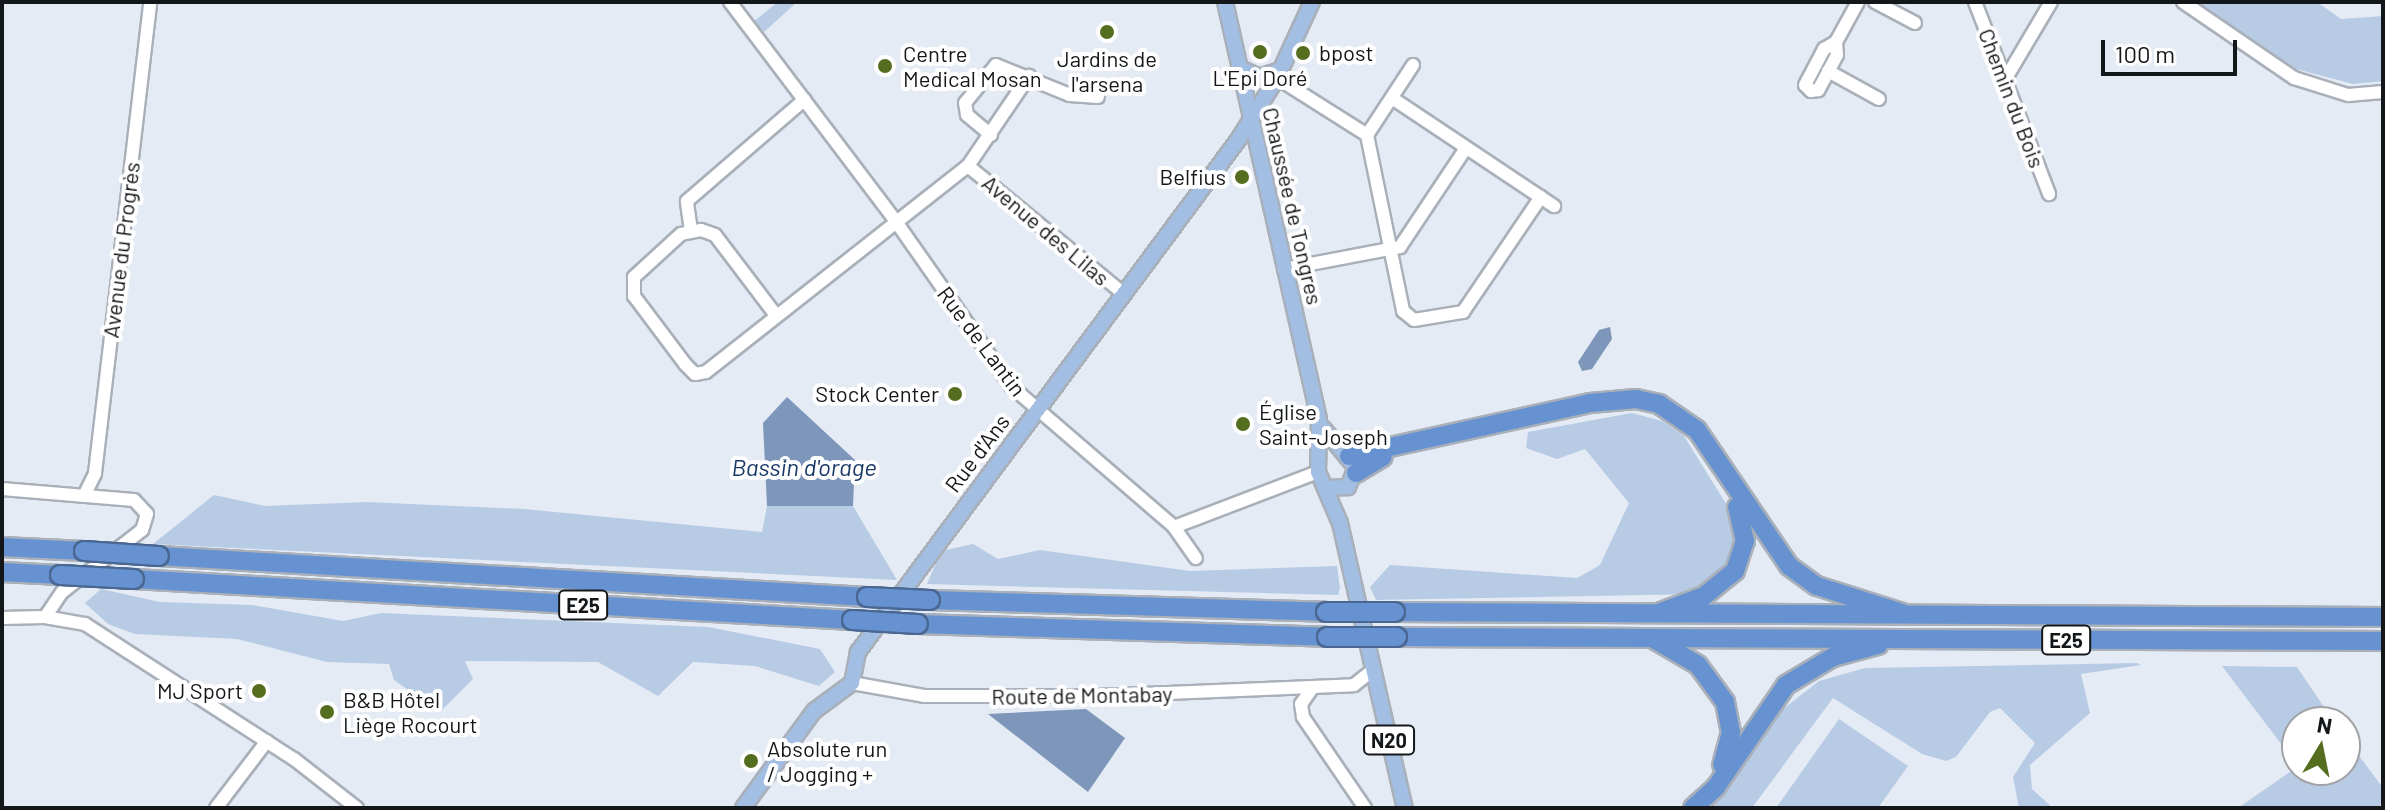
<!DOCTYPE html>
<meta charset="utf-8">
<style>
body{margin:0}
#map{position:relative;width:2385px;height:810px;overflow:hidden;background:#e4ebf5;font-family:Barlow,sans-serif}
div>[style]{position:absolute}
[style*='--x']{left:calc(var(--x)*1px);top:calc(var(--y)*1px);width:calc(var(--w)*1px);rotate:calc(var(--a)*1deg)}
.green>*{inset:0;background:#b8cbe5}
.water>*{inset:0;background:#7d96ba}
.roads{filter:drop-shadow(2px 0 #a9b0b9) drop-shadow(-2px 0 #a9b0b9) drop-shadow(0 2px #a9b0b9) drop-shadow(0 -2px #a9b0b9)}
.minor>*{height:12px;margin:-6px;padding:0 6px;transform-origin:6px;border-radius:6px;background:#fff}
.major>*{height:14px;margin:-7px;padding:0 7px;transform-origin:7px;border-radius:7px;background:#a3bee3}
.highway>*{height:18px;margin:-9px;padding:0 9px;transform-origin:9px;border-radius:9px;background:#6692d1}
.bridges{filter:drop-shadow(2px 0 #496791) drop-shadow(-2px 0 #496791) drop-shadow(0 2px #496791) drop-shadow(0 -2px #496791)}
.highway-bridge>*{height:18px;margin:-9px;padding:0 9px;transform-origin:9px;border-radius:9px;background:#6692d1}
.dots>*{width:22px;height:22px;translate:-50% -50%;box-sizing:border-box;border:4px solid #fff;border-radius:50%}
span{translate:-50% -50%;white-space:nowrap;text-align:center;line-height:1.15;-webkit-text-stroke:8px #fff;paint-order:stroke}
.shield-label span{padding:2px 6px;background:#fff;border:2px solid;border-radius:6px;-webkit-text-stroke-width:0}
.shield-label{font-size:20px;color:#14171a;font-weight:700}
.poi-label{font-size:22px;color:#14171a}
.left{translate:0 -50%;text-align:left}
.right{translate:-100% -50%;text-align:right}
.street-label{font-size:22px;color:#14171a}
.water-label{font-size:24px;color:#193a68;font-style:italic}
.frame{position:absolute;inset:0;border:4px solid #14171a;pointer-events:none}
.north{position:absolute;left:2281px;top:706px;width:80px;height:80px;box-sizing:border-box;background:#fff;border:2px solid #a1a2a3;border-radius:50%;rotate:10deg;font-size:22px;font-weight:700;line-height:32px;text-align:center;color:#14171a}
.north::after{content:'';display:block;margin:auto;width:28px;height:36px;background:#556d1e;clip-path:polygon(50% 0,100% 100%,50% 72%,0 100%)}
.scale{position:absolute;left:2101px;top:40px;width:136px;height:36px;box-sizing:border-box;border:4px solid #14171a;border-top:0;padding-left:10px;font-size:24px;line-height:28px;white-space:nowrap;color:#14171a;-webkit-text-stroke:6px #fff;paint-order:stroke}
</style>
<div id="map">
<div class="green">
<i style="clip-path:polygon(778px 2px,797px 2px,764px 32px,753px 22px)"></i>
<i style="clip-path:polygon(2196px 2px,2317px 2px,2341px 19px,2383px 16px,2383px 81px,2353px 84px,2292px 68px)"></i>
<i style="clip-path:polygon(1632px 413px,1662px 421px,1684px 436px,1738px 523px,1735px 557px,1701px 594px,1376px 600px,1370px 587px,1390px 565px,1577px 578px,1600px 565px,1629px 503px,1585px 449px,1557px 459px,1526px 448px,1528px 432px)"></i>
<i style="clip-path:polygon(214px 495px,265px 506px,367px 502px,524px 509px,762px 532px,767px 506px,853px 506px,897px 580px,153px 544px)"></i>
<i style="clip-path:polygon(973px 544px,998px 559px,1040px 550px,1190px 571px,1337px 566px,1340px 588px,1338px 595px,927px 584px,941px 551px)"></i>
<i style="clip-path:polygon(101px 589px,160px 602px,253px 605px,343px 621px,381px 613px,708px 627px,820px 649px,835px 672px,819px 686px,755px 666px,693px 662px,658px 696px,598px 662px,465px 661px,473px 679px,440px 712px,394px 680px,389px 664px,327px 662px,237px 639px,135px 634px,108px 624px,85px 603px)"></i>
<i style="clip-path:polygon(2137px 663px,2141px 665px,2081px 674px,2090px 713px,2030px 765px,2032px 789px,2053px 808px,2019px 808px,2013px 777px,2035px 743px,2000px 708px,1990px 712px,1956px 757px,1946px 761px,1922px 754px,1833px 698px,1752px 808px,1708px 808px,1774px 716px,1819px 681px,1865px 668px)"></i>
<i style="clip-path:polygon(2222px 666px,2297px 667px,2334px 722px,2297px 722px,2297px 765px)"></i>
<i style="clip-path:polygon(1839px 719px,1908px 766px,1878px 808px,1776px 808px)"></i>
<i style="clip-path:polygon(2345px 737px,2383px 788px,2380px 808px,2238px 808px,2297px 767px,2345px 770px)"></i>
</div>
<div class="water">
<i style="clip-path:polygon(1610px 327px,1612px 339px,1592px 369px,1582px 371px,1578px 362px,1599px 330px)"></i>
<i style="clip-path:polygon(787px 397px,855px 460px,853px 506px,767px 506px,763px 423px)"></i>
<i style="clip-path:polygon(1086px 709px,1125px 738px,1088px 792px,988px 714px)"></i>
</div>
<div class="roads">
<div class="minor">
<i style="--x:730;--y:2;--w:277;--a:52.9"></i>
<i style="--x:897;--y:223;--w:200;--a:55"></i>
<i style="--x:1012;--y:387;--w:214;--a:40.8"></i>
<i style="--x:1174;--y:527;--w:38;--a:55"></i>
<i style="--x:1875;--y:2;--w:45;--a:27.7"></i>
<i style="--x:1975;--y:2;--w:206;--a:68.9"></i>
<i style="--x:2183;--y:2;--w:135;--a:34.4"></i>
<i style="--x:2294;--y:78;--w:57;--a:17.5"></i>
<i style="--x:2348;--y:95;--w:35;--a:-5"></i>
<i style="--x:1836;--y:42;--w:13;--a:86"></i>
<i style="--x:1837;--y:55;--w:40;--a:118"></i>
<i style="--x:1818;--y:90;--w:7;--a:172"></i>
<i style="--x:1811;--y:91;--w:8;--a:-135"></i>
<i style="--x:1805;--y:85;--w:41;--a:-62.2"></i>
<i style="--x:1824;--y:49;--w:14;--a:-30"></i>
<i style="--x:1836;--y:42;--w:46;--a:-61.2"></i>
<i style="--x:1413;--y:65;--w:84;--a:123.3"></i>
<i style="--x:1367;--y:135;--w:180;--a:78.4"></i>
<i style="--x:1403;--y:311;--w:14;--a:39"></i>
<i style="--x:1414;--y:320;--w:50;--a:-9.3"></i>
<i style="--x:1463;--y:312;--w:139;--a:-55.9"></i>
<i style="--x:1828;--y:71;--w:58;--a:28.8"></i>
<i style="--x:1277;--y:78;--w:107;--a:32.3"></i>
<i style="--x:2003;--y:83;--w:94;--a:-59.3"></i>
<i style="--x:1392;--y:98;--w:195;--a:33.7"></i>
<i style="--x:991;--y:135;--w:31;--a:-140"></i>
<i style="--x:967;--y:115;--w:12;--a:-99"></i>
<i style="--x:965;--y:103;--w:49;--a:-50.8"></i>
<i style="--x:996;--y:65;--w:80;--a:22.1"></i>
<i style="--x:1070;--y:95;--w:28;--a:4"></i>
<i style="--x:968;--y:166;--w:202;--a:39.4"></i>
<i style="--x:691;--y:231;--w:30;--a:-98"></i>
<i style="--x:687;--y:201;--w:155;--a:-40.8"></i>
<i style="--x:1284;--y:269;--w:118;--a:-10.7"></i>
<i style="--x:1400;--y:247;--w:119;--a:-56.3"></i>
<i style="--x:775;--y:314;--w:99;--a:-127.2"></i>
<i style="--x:715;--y:235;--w:15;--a:-160"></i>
<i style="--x:701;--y:230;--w:20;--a:169"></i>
<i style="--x:681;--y:234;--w:64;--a:137.5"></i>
<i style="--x:634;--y:277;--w:19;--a:90"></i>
<i style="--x:634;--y:296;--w:85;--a:53.1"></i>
<i style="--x:685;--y:364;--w:14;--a:45"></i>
<i style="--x:695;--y:374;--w:11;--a:-10"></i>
<i style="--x:706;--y:372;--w:333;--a:-38.2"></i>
<i style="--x:968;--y:166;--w:109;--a:-55.9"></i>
<i style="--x:2;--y:489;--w:132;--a:4.8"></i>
<i style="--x:134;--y:500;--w:19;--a:47"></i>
<i style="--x:147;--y:514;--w:17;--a:107"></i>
<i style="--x:142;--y:530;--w:101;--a:142.2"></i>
<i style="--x:62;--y:592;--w:30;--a:124"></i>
<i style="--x:84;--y:496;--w:25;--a:-64"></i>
<i style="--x:95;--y:473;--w:474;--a:-83.3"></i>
<i style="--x:1174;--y:527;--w:154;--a:-20.9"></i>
<i style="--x:2;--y:618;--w:43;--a:-1.3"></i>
<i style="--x:45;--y:617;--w:41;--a:9.9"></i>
<i style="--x:85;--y:624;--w:249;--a:32.9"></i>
<i style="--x:294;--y:759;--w:80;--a:37.9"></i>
<i style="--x:852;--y:683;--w:73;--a:10.2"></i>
<i style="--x:924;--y:696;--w:172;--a:0"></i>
<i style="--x:1096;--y:696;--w:258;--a:-2.4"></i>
<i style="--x:1354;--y:685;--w:23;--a:-38"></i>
<i style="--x:1313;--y:687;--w:21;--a:125"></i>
<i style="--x:1301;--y:704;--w:13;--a:81"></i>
<i style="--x:1303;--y:717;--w:110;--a:55.7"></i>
<i style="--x:216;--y:808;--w:84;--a:-52.7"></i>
</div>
<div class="major">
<i style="--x:1225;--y:2;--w:428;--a:77.3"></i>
<i style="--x:1319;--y:420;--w:52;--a:91.1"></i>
<i style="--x:1318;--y:472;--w:56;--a:66.7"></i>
<i style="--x:1340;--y:523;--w:292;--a:77.2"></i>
<i style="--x:1240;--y:68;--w:21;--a:25"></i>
<i style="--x:1259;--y:77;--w:22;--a:-18"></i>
<i style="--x:1323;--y:428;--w:52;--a:50.5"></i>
<i style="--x:1356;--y:468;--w:21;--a:113"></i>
<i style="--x:1348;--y:487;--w:20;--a:177"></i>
<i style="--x:743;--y:808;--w:120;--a:-53.8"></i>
<i style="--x:814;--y:711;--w:47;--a:-36.4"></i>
<i style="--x:852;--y:683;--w:32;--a:-79"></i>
<i style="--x:858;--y:652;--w:638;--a:-53.42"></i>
<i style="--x:1238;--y:140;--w:73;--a:-57.8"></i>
<i style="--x:1277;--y:78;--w:84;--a:-65.3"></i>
</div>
<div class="highway">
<i style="--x:1349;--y:456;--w:247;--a:-12.4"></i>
<i style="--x:1590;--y:403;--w:46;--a:-5"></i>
<i style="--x:1636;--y:399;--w:24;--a:12"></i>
<i style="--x:1659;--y:404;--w:46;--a:34.4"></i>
<i style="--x:1697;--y:430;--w:164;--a:55.9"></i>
<i style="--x:1789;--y:566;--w:34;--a:36"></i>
<i style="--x:1817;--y:586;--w:89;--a:17.6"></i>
<i style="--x:1356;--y:473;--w:31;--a:-31"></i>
<i style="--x:2;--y:547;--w:82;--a:2.8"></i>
<i style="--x:159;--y:556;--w:709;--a:3.31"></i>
<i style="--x:2;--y:572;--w:58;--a:3"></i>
<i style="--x:134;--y:579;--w:719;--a:3.27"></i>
<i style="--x:930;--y:600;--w:396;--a:1.7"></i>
<i style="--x:1395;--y:612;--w:988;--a:0.29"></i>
<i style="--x:1661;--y:612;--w:46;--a:-20.4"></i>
<i style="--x:1704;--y:596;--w:40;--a:-39"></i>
<i style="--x:1735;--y:571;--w:32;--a:-72"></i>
<i style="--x:1745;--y:541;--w:35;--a:-103"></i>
<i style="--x:918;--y:624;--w:409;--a:1.8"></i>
<i style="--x:1397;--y:637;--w:986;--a:0.23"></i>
<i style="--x:1652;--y:638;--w:53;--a:30.4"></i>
<i style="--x:1698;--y:665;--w:46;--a:53.9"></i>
<i style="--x:1725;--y:702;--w:31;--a:79"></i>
<i style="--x:1731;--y:732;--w:34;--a:105"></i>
<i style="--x:1693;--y:808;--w:31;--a:-42"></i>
<i style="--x:1716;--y:787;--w:124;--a:-55.5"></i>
<i style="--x:1786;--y:685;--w:55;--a:-30.8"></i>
<i style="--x:1833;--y:657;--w:47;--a:-14.9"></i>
</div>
</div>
<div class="bridges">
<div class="highway-bridge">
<i style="--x:84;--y:551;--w:75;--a:3.8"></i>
<i style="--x:60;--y:575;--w:74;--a:3.1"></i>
<i style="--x:867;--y:597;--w:63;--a:2.7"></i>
<i style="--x:1326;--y:612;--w:69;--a:0"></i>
<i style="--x:852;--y:620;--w:66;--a:3.5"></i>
<i style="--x:1327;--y:637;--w:70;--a:0"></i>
</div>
</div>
<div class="dots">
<i style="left:1107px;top:32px;background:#556d1e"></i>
<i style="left:1260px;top:52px;background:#556d1e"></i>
<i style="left:1303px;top:53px;background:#556d1e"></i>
<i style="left:885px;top:66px;background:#556d1e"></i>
<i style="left:1242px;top:177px;background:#556d1e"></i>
<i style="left:955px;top:394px;background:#556d1e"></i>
<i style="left:1243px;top:424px;background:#556d1e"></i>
<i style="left:259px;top:691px;background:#556d1e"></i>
<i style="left:327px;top:712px;background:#556d1e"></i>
<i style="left:751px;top:761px;background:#556d1e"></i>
</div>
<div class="shield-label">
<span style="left:583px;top:605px">E25</span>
<span style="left:2066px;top:640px">E25</span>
<span style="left:1389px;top:740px">N20</span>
</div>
<div class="poi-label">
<span class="left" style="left:903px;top:66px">Centre<br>Medical Mosan</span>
<span class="left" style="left:1319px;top:53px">bpost</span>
<span style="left:1107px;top:71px">Jardins de<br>l'arsena</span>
<span style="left:1260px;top:78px">L'Epi Doré</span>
<span class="right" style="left:1226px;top:177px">Belfius</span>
<span class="right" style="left:939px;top:394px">Stock Center</span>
<span class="left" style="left:1259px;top:424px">Église<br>Saint-Joseph</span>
<span class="right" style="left:243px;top:691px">MJ Sport</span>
<span class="left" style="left:343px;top:712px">B&amp;B Hôtel<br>Liège Rocourt</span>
<span class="left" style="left:767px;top:761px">Absolute run<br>/ Jogging +</span>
</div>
<div class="street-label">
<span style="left:2012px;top:98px;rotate:69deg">Chemin du Bois</span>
<span style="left:1293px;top:206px;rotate:77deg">Chaussée de Tongres</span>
<span style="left:1046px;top:230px;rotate:40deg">Avenue des Lilas</span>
<span style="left:121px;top:250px;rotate:-83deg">Avenue du Progrès</span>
<span style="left:982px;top:341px;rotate:53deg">Rue de Lantin</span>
<span style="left:977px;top:453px;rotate:-53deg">Rue d'Ans</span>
<span style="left:1082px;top:695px;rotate:-1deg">Route de Montabay</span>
</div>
<div class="water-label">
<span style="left:804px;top:467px">Bassin d'orage</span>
</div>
<div class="frame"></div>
<div class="north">N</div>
<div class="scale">100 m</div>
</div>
